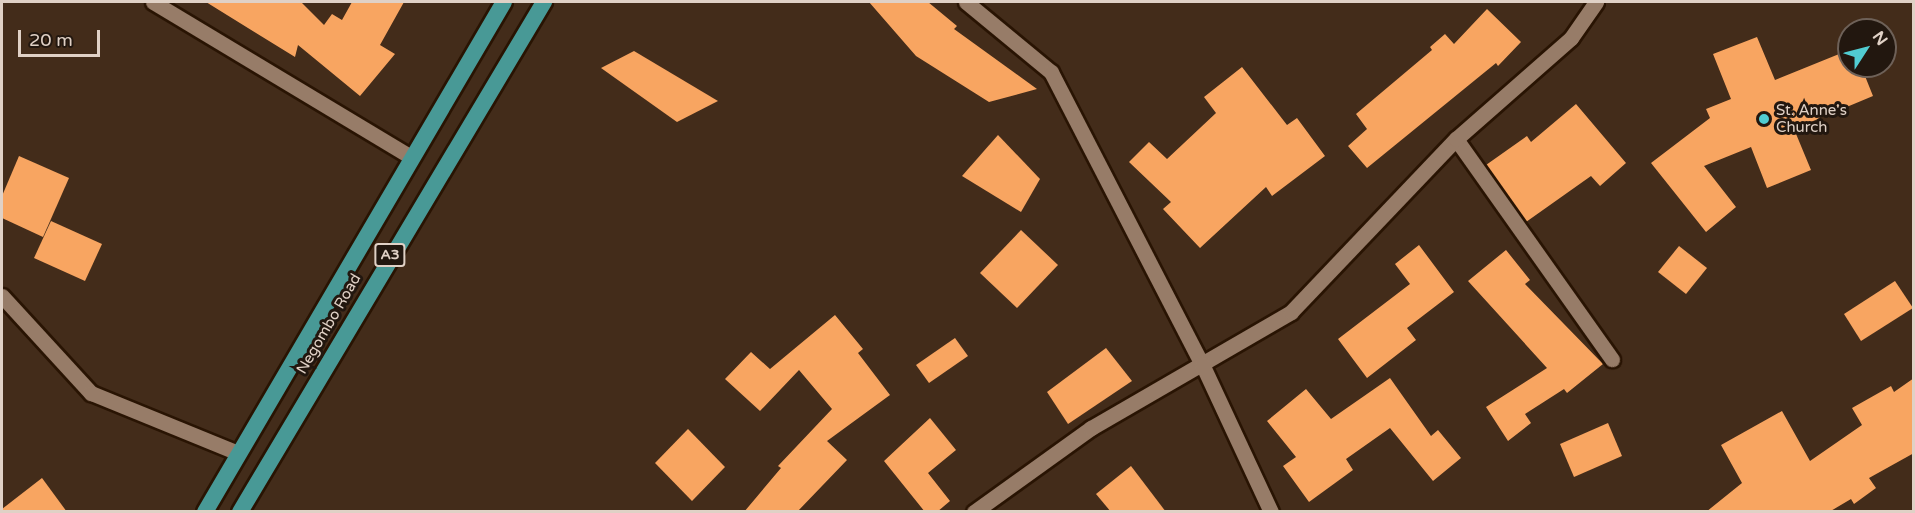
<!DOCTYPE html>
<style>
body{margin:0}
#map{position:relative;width:1915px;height:513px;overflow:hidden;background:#432c1a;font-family:"Varela Round",sans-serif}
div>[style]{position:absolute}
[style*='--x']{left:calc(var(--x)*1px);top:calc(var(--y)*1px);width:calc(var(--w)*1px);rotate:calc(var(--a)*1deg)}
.building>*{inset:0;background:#f8a561}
.roads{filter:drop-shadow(2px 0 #291403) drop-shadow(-2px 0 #291403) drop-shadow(0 2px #291403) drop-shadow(0 -2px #291403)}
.minor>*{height:15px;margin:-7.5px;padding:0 7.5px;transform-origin:7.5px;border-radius:7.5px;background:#977c68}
.tertiary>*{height:15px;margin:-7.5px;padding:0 7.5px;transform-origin:7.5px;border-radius:7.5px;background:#977c68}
.trunk>*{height:16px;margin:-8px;padding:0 8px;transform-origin:8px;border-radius:8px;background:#489996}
.dots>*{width:16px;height:16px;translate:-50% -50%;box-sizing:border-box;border:3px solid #22170f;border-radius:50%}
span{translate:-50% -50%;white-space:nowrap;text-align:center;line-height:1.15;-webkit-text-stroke:6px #22170f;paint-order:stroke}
.shield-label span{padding:2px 4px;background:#22170f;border:2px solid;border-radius:4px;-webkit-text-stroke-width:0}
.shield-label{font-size:14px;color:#e0d1c6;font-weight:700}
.poi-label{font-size:15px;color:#e0d1c6}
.left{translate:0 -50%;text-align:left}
.street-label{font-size:15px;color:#e0d1c6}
.frame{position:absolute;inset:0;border:3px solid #e0d1c6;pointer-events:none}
.north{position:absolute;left:1837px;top:18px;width:60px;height:60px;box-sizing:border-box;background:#22170f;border:2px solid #6e6158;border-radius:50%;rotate:54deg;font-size:16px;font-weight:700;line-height:24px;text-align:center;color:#e0d1c6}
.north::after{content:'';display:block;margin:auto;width:21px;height:27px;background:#51ccd1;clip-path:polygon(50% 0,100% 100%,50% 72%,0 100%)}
.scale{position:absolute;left:18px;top:30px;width:82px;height:27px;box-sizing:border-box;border:3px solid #e0d1c6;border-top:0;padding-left:8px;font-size:18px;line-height:21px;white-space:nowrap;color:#e0d1c6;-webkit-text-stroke:4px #22170f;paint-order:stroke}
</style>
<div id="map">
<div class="building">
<i style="clip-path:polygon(206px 2px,301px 2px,324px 25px,332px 14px,342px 20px,352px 2px,404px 2px,380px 45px,395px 54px,360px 96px,298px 45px,295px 57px)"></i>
<i style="clip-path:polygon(869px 2px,928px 2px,957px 26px,954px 29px,1037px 89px,989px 102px,916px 56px)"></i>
<i style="clip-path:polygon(1487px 9px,1521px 42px,1498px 66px,1496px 63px,1367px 168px,1348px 146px,1367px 129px,1356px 114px,1432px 50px,1430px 47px,1445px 34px,1454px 44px)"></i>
<i style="clip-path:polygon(1757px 37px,1775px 80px,1849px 50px,1849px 66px,1861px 66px,1873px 96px,1794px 129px,1811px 170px,1767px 188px,1751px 147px,1704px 166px,1736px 207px,1706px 232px,1651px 163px,1710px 118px,1706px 109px,1731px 99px,1713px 54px)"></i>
<i style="clip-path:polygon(634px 51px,718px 101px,677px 122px,601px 68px)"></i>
<i style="clip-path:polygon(1242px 67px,1287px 125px,1297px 118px,1325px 156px,1272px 196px,1266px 187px,1200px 248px,1163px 209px,1171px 202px,1129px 162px,1149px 142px,1167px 159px,1216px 113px,1204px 97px)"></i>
<i style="clip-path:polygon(1576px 104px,1626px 163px,1600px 186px,1591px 176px,1526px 222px,1486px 165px,1527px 136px,1531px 142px)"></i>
<i style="clip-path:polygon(998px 135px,1040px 179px,1021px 212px,962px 176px)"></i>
<i style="clip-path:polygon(19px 156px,69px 178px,43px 237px,2px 218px,2px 196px)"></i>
<i style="clip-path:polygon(51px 221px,102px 244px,85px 281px,34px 258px)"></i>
<i style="clip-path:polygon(1021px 230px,1058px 265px,1017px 308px,980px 273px)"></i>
<i style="clip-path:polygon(1419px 245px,1454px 292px,1407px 328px,1416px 340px,1367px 378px,1338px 339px,1410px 284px,1395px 264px)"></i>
<i style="clip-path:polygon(1679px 246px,1707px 268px,1686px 294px,1658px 272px)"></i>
<i style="clip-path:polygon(1506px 250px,1530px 280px,1525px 284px,1603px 364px,1567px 393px,1564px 389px,1525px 414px,1531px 423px,1508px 441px,1486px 407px,1547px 368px,1468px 281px)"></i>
<i style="clip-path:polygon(1895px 281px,1913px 308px,1861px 341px,1844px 314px)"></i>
<i style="clip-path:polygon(835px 315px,863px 349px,858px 353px,890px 395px,827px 441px,847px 460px,797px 512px,744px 512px,781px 468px,778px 466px,832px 409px,799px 370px,760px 411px,725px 379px,751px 352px,770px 369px)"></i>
<i style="clip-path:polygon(955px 338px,968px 356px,929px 383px,916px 365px)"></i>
<i style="clip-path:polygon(1106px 348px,1132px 381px,1068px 424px,1047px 392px)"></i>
<i style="clip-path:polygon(1390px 378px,1431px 436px,1438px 430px,1461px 458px,1433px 481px,1390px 428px,1346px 459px,1353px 470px,1309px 502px,1283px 466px,1296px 457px,1267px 421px,1306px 389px,1331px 419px)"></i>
<i style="clip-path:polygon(1914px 378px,1914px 453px,1869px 478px,1876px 488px,1854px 504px,1851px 499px,1829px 512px,1706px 512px,1742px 483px,1721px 445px,1782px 411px,1810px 461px,1862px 425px,1852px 408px,1891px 386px,1894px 392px)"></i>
<i style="clip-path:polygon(930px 418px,956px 450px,928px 473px,950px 501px,937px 512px,925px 512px,884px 461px)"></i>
<i style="clip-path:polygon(1608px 423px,1622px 456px,1574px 477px,1560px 444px)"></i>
<i style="clip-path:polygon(688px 429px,725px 467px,692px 501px,655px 463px)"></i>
<i style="clip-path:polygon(1131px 466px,1166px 512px,1111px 512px,1096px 494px)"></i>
<i style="clip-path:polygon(42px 478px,67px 512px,2px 512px,2px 509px)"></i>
</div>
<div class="roads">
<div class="minor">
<i style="--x:153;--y:2;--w:301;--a:31"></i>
<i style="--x:1456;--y:139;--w:270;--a:54.7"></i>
<i style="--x:2;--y:296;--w:132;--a:47.5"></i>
<i style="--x:91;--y:393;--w:159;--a:22.2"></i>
<i style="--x:974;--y:512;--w:144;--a:-35.7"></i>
<i style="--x:1091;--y:428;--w:231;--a:-30.1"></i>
<i style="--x:1291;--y:312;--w:239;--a:-46.4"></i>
<i style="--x:1456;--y:139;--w:153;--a:-41.3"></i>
<i style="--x:1571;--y:38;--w:44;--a:-55.2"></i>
</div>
<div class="tertiary">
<i style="--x:966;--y:2;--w:110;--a:39.5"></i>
<i style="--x:1051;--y:72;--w:329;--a:62.7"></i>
<i style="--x:1202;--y:364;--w:163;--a:65"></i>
</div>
<div class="trunk">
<i style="--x:205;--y:512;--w:591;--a:-59.62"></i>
<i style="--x:240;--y:512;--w:594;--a:-59.2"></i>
</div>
</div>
<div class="dots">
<i style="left:1764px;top:119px;background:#51ccd1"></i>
</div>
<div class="shield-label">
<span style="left:390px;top:255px">A3</span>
</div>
<div class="poi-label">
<span class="left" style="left:1776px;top:119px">St. Anne's<br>Church</span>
</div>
<div class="street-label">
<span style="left:329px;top:324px;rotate:-60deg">Negombo Road</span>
</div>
<div class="frame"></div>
<div class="north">N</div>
<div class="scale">20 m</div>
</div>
